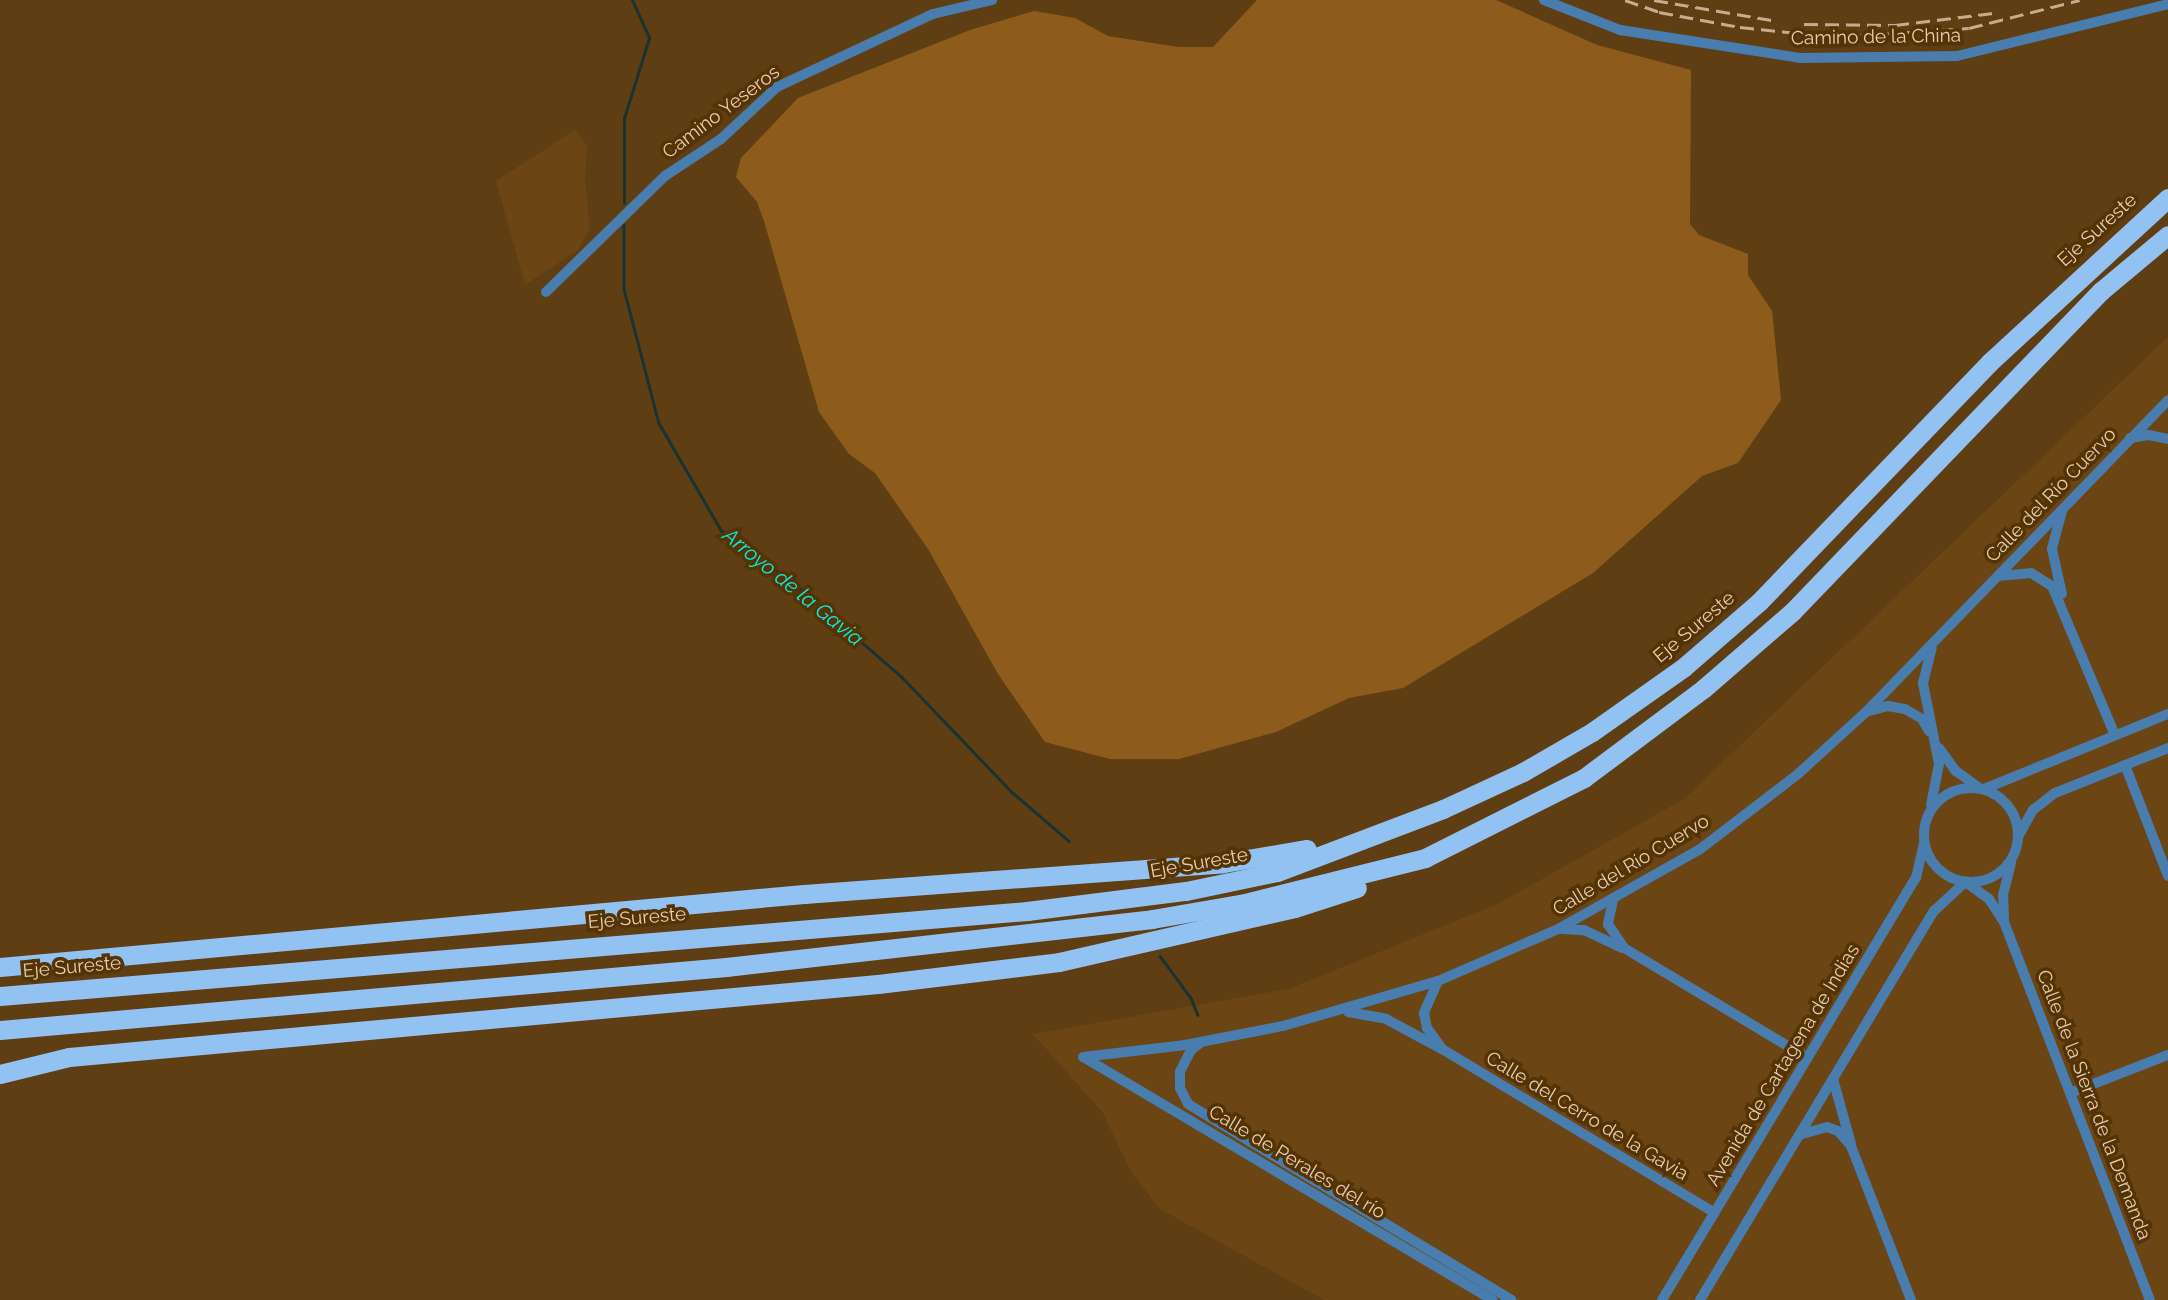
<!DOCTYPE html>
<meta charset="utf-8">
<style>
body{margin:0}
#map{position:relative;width:2168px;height:1300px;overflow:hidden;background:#603e13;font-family:Raleway,sans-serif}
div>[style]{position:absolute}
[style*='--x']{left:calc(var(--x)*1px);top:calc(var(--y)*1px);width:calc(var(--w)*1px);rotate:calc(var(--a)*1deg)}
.built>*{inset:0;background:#6b4513}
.green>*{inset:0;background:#8d5c1d}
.stream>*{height:2.5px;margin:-1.25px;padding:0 1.25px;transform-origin:1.25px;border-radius:1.25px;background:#1a3230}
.minor>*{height:10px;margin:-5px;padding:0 5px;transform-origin:5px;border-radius:5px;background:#497dae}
.minor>.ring{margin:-5px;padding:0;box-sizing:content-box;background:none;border:10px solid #497dae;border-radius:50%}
.motorway>*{height:19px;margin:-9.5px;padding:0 9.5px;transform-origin:9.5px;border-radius:9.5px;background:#92c2f1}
.rail>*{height:2.5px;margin-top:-1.25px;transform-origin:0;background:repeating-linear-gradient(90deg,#c7ab8c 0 14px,transparent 0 21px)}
span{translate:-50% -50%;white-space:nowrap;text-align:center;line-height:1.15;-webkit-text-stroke:7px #543305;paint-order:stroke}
.street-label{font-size:19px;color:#e6ccb1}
.water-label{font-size:21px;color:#10e8dd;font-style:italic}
</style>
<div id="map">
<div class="built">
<i style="clip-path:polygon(575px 130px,587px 145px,585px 178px,590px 228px,578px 250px,525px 285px,496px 181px)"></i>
<i style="clip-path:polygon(2168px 337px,2168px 1300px,1324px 1300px,1160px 1209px,1131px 1172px,1103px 1113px,1033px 1034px,1288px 989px,1496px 905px,1684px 799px)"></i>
</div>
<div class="green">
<i style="clip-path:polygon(1257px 0,1496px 0,1597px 45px,1691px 70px,1690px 224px,1699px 235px,1748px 254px,1748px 275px,1772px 311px,1781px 400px,1738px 463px,1702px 476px,1593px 573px,1403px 688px,1349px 698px,1276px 732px,1179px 759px,1110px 759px,1045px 742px,998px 674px,928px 549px,875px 473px,849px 454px,819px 412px,764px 221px,757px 202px,736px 177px,741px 158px,798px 98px,970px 30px,1034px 11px,1075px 18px,1108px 36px,1178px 47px,1213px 47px)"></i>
</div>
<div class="stream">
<i style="--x:624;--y:203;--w:85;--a:-90"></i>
<i style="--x:624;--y:118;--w:84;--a:-72.6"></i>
<i style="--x:649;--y:38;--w:42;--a:-114.1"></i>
<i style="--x:624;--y:225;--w:64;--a:90"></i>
<i style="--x:624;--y:289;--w:138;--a:75.4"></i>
<i style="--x:659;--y:423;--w:124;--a:59.9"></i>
<i style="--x:721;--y:530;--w:94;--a:36.4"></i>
<i style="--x:797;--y:586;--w:139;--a:40.9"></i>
<i style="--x:902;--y:677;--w:159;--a:46.3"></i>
<i style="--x:1012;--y:792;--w:75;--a:40.7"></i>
<i style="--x:1160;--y:956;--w:52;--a:53.6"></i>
<i style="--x:1191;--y:998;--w:18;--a:68"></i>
</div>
<div class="minor">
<i style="--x:1544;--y:0;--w:82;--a:21.5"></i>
<i style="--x:1620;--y:30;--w:182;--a:8.8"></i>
<i style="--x:1800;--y:58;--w:157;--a:-0.7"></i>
<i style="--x:1957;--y:56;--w:217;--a:-13.8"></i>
<i style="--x:546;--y:292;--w:166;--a:-44.3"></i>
<i style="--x:665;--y:176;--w:67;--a:-33.5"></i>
<i style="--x:721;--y:139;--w:76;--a:-42.9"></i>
<i style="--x:777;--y:87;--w:172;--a:-25.1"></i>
<i style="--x:933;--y:14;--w:61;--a:-13.3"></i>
<i style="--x:2130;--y:438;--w:19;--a:-9"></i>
<i style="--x:2149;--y:435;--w:19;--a:12"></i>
<i style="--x:2062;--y:511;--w:39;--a:105"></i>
<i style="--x:2052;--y:549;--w:46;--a:77.5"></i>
<i style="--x:1998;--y:576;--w:33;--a:-5"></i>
<i style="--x:2031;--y:573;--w:25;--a:32"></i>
<i style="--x:2052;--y:586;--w:162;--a:67.1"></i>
<i style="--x:1869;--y:711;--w:20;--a:-15"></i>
<i style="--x:1888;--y:706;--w:17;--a:10"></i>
<i style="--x:1905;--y:709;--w:20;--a:30"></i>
<i style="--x:1922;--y:719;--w:14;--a:60"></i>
<i style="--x:1939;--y:748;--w:29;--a:54"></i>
<i style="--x:1956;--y:771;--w:29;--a:36"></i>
<i style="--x:2125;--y:765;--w:119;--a:68.8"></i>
<i class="ring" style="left:1924px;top:788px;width:84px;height:84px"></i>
<i style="--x:1984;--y:789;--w:199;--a:-22.2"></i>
<i style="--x:1931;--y:805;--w:42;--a:-79"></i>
<i style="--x:1939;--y:764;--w:83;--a:-101.2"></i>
<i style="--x:1923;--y:683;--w:36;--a:-76"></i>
<i style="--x:2019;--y:835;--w:29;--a:-61"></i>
<i style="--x:2033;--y:810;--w:28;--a:-38"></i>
<i style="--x:2055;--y:793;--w:122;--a:-21.7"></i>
<i style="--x:1967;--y:883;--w:27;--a:36"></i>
<i style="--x:1989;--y:899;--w:27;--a:57"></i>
<i style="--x:2004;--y:922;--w:405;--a:68.9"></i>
<i style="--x:1613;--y:900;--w:25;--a:102"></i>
<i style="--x:1608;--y:924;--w:29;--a:56"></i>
<i style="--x:1624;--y:948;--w:214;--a:30.9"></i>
<i style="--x:2004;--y:919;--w:24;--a:-92"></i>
<i style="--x:2003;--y:895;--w:33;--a:-76"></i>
<i style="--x:1562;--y:929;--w:22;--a:3"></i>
<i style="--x:1584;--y:930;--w:42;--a:25.3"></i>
<i style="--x:1438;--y:981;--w:35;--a:114"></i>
<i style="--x:1424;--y:1013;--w:15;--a:79"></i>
<i style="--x:1427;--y:1028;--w:26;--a:54"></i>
<i style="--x:1348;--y:1012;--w:39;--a:10"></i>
<i style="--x:1386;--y:1019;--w:64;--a:28.2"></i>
<i style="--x:1442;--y:1049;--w:318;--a:31"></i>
<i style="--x:1200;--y:1043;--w:11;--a:142"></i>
<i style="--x:1191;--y:1050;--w:25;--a:117"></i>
<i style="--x:1180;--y:1072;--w:16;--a:90"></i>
<i style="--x:1180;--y:1088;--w:18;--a:63"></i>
<i style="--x:1188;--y:1104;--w:378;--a:31.2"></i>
<i style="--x:1083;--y:1057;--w:103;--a:-6.7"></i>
<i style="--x:1185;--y:1045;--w:100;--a:-11"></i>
<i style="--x:1283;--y:1026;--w:161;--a:-16.2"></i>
<i style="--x:1438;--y:981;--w:131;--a:-23.4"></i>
<i style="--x:1558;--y:929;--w:162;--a:-29.3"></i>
<i style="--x:1699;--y:850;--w:125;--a:-37.5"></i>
<i style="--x:1798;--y:774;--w:92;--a:-42.4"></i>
<i style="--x:1866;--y:712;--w:434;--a:-45.9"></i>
<i style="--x:1085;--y:1058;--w:474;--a:30.7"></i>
<i style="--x:1833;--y:1079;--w:67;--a:74.5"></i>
<i style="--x:2070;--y:1093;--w:105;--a:-21.2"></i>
<i style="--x:1799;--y:1135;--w:29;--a:-16"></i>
<i style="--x:1827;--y:1127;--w:12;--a:20"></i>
<i style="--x:1838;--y:1131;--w:20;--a:49"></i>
<i style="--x:1851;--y:1146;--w:165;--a:68.7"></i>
<i style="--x:1662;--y:1300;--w:493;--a:-59"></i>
<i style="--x:1916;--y:878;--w:35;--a:-77"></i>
<i style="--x:1700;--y:1300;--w:454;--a:-59"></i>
<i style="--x:1934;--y:911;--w:41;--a:-43"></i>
</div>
<div class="motorway">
<i style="--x:0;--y:967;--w:807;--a:-5.19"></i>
<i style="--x:804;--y:894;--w:421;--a:-4.2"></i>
<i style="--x:1224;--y:863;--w:84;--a:-9.6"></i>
<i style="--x:0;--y:996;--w:1031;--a:-4.73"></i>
<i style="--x:1027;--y:911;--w:160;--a:-7.2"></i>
<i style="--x:1186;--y:891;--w:93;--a:-11.8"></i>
<i style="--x:1277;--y:872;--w:178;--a:-20.8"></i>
<i style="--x:1443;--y:809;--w:88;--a:-24.8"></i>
<i style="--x:1523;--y:772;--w:80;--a:-30.1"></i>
<i style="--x:1592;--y:732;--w:113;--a:-35.2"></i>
<i style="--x:1684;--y:667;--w:99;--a:-40.9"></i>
<i style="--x:1759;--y:602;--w:333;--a:-46.1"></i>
<i style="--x:1990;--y:362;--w:242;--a:-42.7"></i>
<i style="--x:0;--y:1030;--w:729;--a:-4.96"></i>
<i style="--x:726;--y:967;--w:429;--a:-6.4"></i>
<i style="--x:1152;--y:919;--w:94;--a:-9.8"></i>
<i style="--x:1245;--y:903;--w:186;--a:-14"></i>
<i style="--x:1425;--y:858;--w:178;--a:-26.7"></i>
<i style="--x:1584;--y:778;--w:149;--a:-36.8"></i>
<i style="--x:1703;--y:689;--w:118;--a:-40.9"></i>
<i style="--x:1792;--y:612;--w:446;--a:-46.1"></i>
<i style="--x:2101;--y:291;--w:87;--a:-39.9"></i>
<i style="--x:0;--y:1074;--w:71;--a:-13.8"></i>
<i style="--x:69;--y:1057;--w:812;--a:-5.16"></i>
<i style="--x:878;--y:984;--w:182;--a:-6.9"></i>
<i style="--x:1059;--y:962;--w:242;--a:-12.9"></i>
<i style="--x:1295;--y:908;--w:65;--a:-17.9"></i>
</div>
<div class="rail">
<i style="--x:1625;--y:0;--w:36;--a:19"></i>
<i style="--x:1659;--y:12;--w:82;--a:10.5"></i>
<i style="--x:1740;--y:27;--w:97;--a:5.9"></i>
<i style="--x:1836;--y:37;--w:133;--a:-3.9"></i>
<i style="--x:1969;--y:28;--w:114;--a:-14.2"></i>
<i style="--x:1654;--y:0;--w:125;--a:9.7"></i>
<i style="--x:1804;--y:24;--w:91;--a:0.6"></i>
<i style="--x:1895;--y:25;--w:99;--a:-7"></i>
</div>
<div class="street-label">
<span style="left:1876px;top:37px;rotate:-1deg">Camino de la China</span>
<span style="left:721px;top:112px;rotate:-37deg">Camino Yeseros</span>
<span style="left:2097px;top:230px;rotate:-42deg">Eje Sureste</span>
<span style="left:2051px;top:495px;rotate:-46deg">Calle del Río Cuervo</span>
<span style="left:1694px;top:627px;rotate:-40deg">Eje Sureste</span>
<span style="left:1199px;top:863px;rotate:-10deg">Eje Sureste</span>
<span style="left:1631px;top:865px;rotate:-31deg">Calle del Río Cuervo</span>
<span style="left:637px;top:918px;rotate:-5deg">Eje Sureste</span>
<span style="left:72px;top:967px;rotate:-5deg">Eje Sureste</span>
<span style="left:1783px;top:1065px;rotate:-59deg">Avenida de Cartagena de Indias</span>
<span style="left:2094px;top:1105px;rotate:69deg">Calle de la Sierra de la Demanda</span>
<span style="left:1587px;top:1116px;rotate:31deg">Calle del Cerro de la Gavia</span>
<span style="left:1297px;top:1162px;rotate:31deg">Calle de Perales del río</span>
</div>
<div class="water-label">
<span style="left:793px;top:587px;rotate:39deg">Arroyo de la Gavia</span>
</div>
</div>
